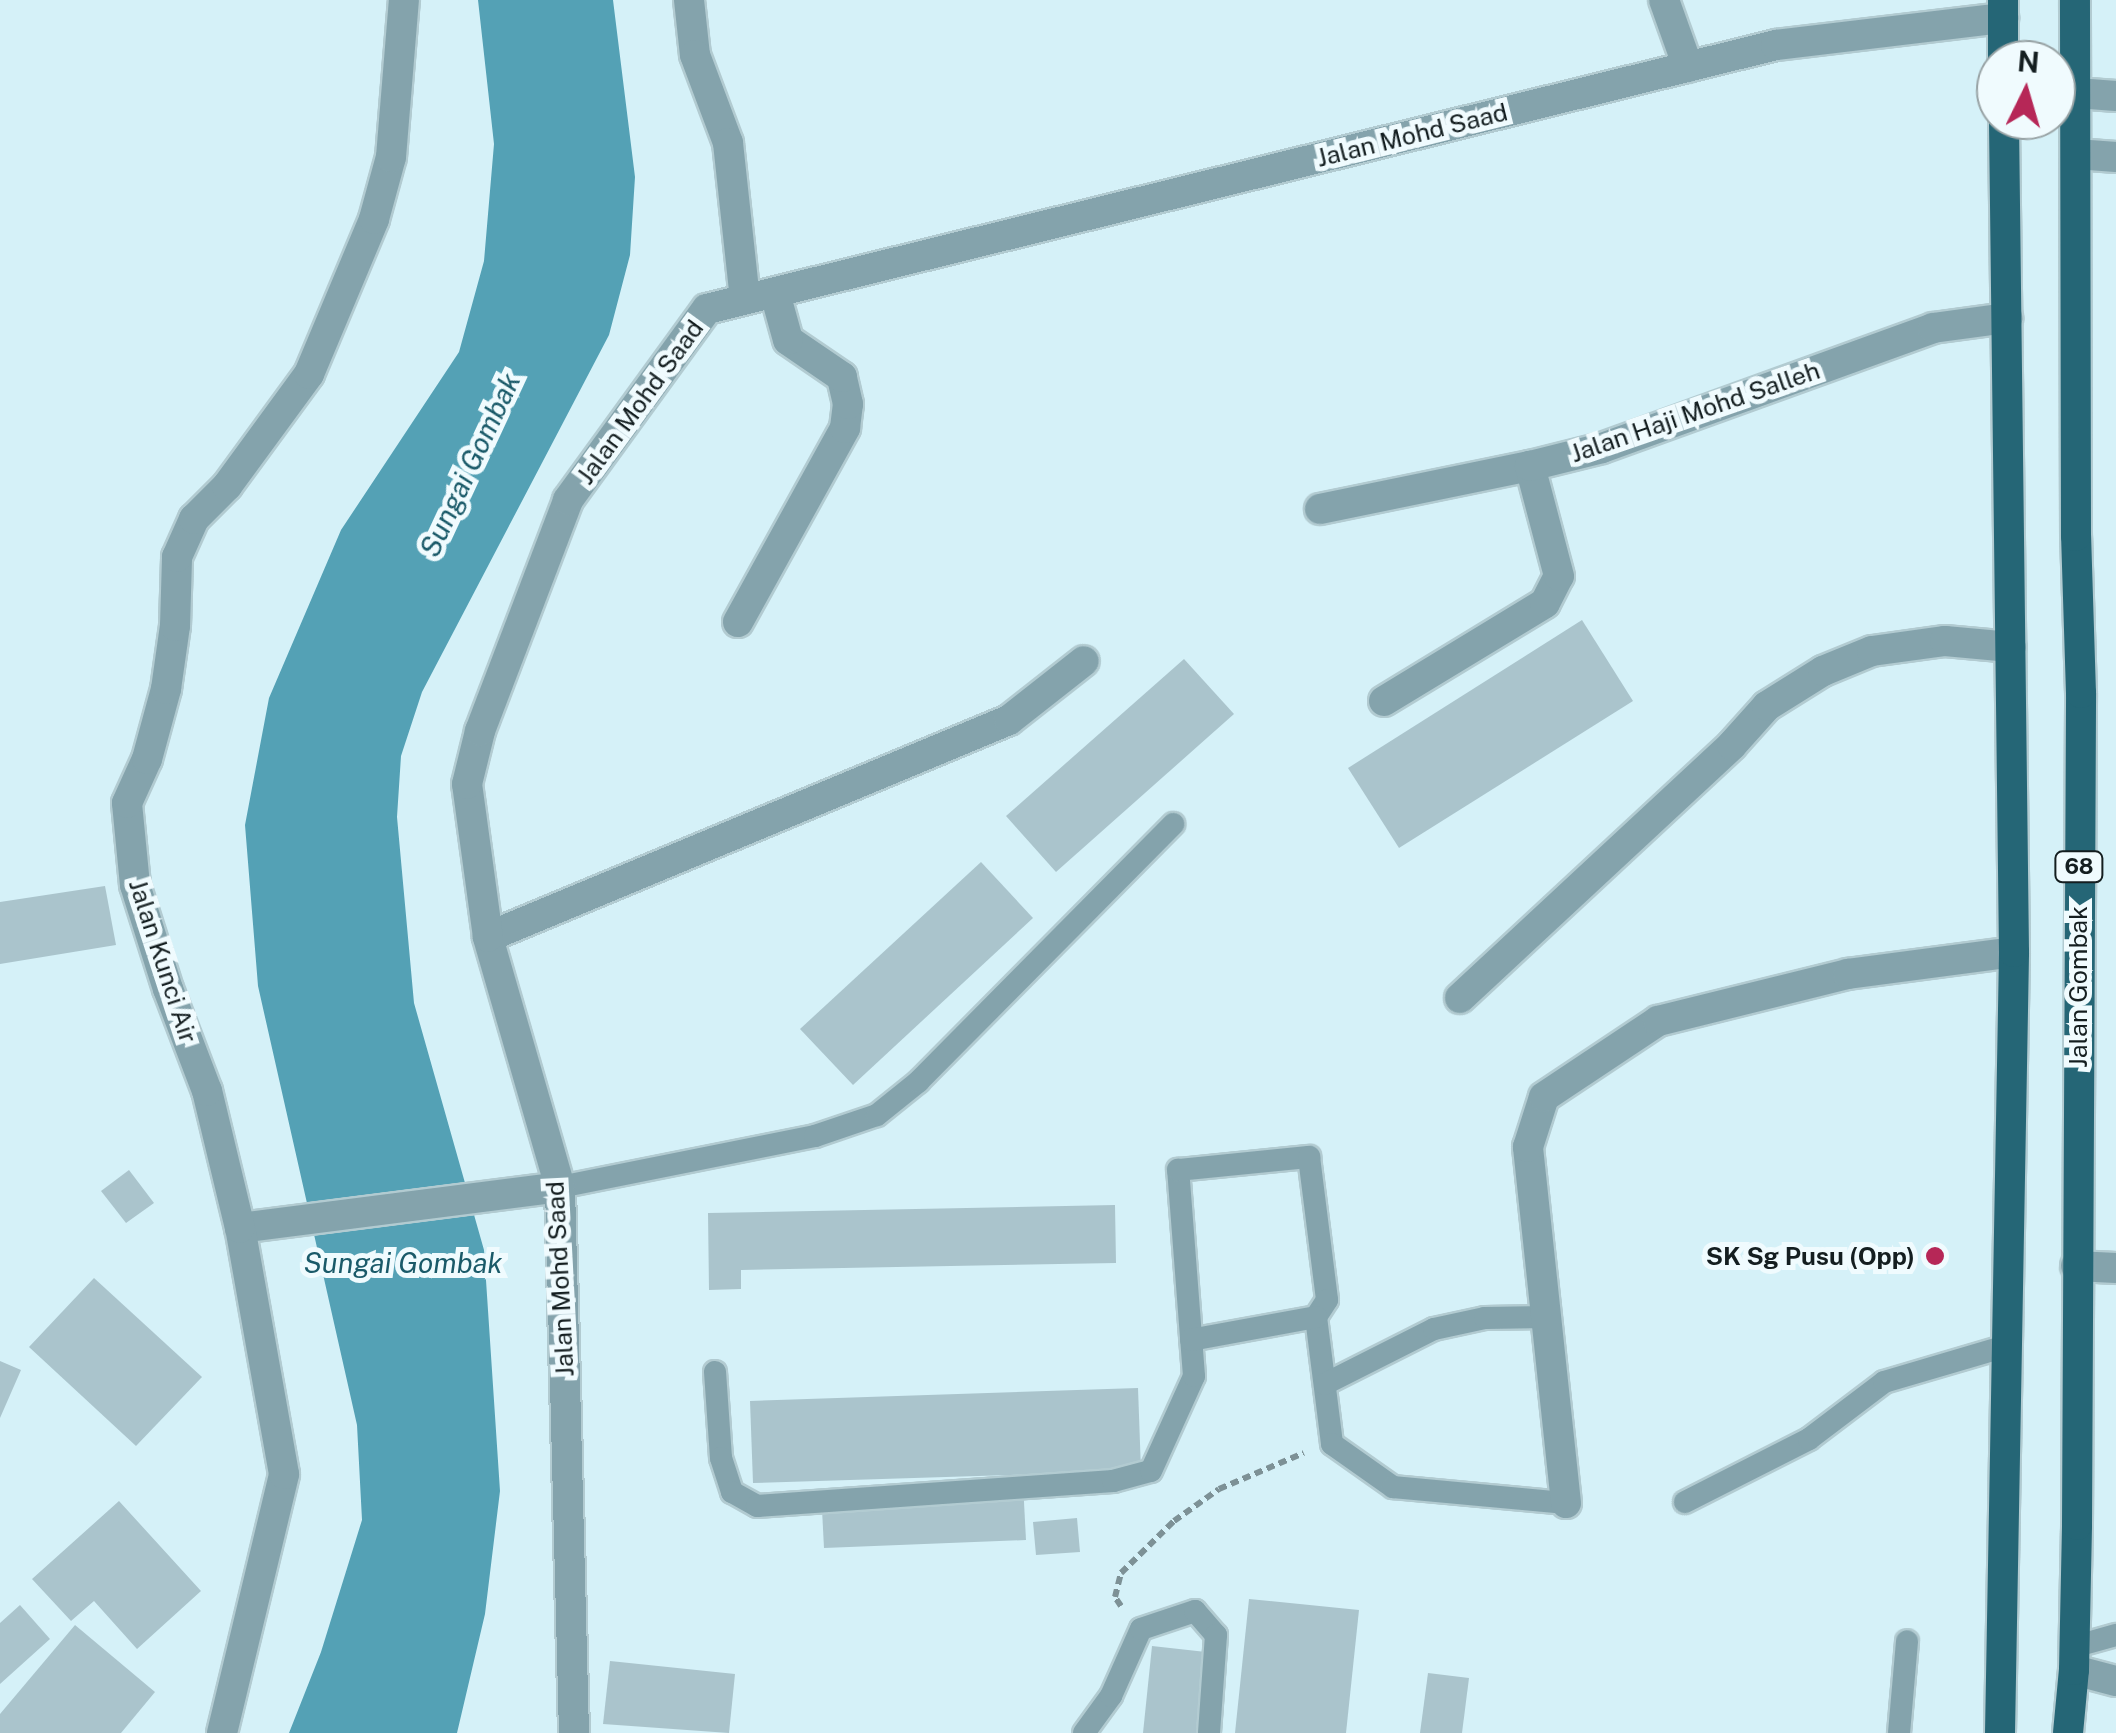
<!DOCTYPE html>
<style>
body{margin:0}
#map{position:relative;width:2116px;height:1733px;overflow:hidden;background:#d5f1f8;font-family:"Public Sans",sans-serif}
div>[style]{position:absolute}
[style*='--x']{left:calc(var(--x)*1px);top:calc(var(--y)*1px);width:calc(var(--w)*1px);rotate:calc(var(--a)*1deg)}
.water>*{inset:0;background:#54a1b5}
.building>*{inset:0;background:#aac4cc}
.path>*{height:6px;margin-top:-3px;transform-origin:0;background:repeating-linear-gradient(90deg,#7d9196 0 8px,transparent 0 13px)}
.roads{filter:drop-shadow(2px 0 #b2cbd1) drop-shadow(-2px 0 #b2cbd1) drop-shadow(0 2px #b2cbd1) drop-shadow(0 -2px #b2cbd1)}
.lane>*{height:22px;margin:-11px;padding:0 11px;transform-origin:11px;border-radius:11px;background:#84a3ac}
.street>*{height:30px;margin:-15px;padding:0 15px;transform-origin:15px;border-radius:15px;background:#84a3ac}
.primary>*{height:30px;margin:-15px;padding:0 15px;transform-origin:15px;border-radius:15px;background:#256676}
.dots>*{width:28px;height:28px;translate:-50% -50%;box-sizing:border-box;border:5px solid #f0fbfe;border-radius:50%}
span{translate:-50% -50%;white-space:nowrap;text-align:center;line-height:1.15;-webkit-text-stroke:10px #f0fbfe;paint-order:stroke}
.shield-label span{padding:2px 8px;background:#f0fbfe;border:2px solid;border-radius:8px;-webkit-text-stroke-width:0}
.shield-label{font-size:22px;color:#141e20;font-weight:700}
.street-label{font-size:25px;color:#141e20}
.poi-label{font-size:25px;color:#141e20;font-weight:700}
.right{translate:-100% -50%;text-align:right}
.water-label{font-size:28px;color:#1a5a69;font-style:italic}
.north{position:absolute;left:1976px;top:40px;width:100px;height:100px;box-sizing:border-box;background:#f0fbfe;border:2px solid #98a3a5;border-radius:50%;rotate:5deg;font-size:28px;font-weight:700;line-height:40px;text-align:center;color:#141e20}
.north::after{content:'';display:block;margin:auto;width:35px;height:45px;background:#b62757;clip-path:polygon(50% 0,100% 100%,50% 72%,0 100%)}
</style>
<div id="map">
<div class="water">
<i style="clip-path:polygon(478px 0,613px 0,635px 177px,630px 255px,609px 335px,422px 692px,401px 756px,397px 817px,414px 1003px,484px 1250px,500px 1491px,485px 1614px,457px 1733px,289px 1733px,321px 1652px,362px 1520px,357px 1425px,258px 986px,245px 825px,269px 698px,341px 530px,459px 352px,484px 261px,494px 144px)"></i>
</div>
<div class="building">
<i style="clip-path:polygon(1582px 620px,1633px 701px,1399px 848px,1348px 768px)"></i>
<i style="clip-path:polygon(1184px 659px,1234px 714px,1056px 872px,1006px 816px)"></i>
<i style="clip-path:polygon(981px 862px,1033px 918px,853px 1085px,800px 1029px)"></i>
<i style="clip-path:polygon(105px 886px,116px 945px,0 964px,0 902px)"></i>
<i style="clip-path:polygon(129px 1170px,154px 1203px,126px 1223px,101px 1191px)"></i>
<i style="clip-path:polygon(1115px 1205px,1116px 1263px,741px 1270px,741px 1289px,709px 1290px,708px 1213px)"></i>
<i style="clip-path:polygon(94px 1278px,202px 1377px,136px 1446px,29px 1347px)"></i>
<i style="clip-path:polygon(0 1361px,21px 1370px,0 1418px)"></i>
<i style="clip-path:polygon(1138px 1388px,1141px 1471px,753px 1483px,750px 1401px)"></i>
<i style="clip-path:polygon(1023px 1483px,1026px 1540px,824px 1548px,821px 1490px)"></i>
<i style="clip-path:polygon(119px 1501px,201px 1591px,137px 1649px,94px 1601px,71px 1621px,32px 1579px)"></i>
<i style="clip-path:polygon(1077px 1518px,1080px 1552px,1036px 1555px,1033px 1522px)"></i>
<i style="clip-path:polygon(1249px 1599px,1359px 1610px,1346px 1733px,1235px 1733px)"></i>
<i style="clip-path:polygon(20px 1605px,50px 1639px,0 1684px,0 1623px)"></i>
<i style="clip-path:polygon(75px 1625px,155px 1692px,121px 1733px,0 1733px,0 1714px)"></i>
<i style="clip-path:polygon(1152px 1646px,1206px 1652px,1197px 1733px,1143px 1733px)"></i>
<i style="clip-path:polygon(610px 1661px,735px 1674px,729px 1733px,603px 1724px)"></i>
<i style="clip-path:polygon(1428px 1673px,1469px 1678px,1462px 1733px,1420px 1733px)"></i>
</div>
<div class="path">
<i style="--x:1121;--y:1606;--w:11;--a:-124"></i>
<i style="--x:1115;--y:1597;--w:25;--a:-76"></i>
<i style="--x:1121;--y:1573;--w:74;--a:-44.5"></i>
<i style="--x:1174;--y:1521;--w:55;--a:-35.4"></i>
<i style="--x:1219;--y:1489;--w:92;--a:-23"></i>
</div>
<div class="roads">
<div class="lane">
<i style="--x:560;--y:1187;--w:260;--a:-11.3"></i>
<i style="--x:815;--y:1136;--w:65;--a:-18.7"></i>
<i style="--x:877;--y:1115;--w:53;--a:-38.8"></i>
<i style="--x:918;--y:1082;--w:363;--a:-45.3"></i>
<i style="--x:1316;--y:1317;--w:128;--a:82.8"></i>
<i style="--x:1332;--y:1444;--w:75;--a:35.2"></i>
<i style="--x:1393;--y:1487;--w:174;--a:5.3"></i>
<i style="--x:715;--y:1372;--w:86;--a:86"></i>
<i style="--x:721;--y:1458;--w:36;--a:72"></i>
<i style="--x:732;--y:1492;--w:29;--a:29"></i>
<i style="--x:757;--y:1506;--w:357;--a:-4"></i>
<i style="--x:1113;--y:1481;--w:39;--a:-15"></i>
<i style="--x:1151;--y:1471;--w:104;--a:-65.6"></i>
<i style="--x:1194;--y:1376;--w:207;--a:-94.4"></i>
<i style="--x:1178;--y:1170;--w:132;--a:-5.7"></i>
<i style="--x:1309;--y:1157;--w:144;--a:82.8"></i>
<i style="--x:1327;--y:1300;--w:20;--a:123"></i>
<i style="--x:1316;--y:1317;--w:127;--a:169.6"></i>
<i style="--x:1325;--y:1384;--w:122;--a:-26.8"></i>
<i style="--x:1434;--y:1329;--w:52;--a:-12.2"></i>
<i style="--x:1485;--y:1318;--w:61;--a:-0.9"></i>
<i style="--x:1685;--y:1502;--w:139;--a:-26.9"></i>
<i style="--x:1809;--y:1439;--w:94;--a:-37.2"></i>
<i style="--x:1884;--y:1382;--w:127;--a:-16.4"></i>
<i style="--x:2073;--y:1647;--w:45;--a:-15.6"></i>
<i style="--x:1084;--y:1733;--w:46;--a:-53.9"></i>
<i style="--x:1111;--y:1696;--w:73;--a:-65.9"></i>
<i style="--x:1141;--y:1629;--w:57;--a:-18.4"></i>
<i style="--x:1195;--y:1611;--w:32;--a:49"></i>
<i style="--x:1216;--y:1635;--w:98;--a:94.1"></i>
<i style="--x:1899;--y:1733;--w:92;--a:-85"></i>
</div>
<div class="street">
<i style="--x:689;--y:0;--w:55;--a:83.8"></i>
<i style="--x:695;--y:55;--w:94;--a:69.4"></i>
<i style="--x:728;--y:143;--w:157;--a:83.8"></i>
<i style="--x:1664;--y:0;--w:71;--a:70.3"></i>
<i style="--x:2076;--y:93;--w:40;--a:4.3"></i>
<i style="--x:2076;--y:154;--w:40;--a:4.3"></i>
<i style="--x:1320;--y:509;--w:214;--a:-11.6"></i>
<i style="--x:738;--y:622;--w:222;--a:-61.1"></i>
<i style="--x:845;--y:428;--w:24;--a:-83"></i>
<i style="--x:848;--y:404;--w:28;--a:-103"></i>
<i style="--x:842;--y:377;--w:65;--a:-145.6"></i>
<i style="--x:788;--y:340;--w:49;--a:-105.5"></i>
<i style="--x:1384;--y:701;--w:188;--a:-31.3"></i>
<i style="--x:1545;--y:603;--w:30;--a:-63"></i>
<i style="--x:1559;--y:576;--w:114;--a:-104.8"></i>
<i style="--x:1530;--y:466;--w:74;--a:-14"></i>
<i style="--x:1602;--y:448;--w:352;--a:-19.9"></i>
<i style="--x:1933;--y:328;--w:75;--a:-7.7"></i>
<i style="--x:488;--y:937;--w:564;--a:-22.61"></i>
<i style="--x:1009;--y:720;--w:95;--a:-38.2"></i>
<i style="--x:1460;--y:998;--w:371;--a:-42.9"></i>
<i style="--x:1732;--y:745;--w:52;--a:-48.1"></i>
<i style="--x:1767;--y:706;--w:66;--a:-32"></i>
<i style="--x:1823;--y:671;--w:53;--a:-22.2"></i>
<i style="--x:1872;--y:651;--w:74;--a:-7.8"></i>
<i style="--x:1945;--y:641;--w:66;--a:5.2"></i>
<i style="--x:240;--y:1228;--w:323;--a:-7.3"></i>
<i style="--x:2076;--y:1266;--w:40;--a:2.9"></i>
<i style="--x:1566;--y:1503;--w:358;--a:-96.1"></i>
<i style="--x:1528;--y:1147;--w:52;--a:-72.3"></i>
<i style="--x:1544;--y:1097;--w:137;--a:-33.7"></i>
<i style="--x:1658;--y:1021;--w:196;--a:-13.9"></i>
<i style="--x:1848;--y:974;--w:167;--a:-7.5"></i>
<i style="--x:2074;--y:1670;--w:43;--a:14.7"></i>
<i style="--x:222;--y:1733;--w:266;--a:-76.5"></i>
<i style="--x:284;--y:1474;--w:250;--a:-100.1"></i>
<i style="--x:240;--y:1228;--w:141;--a:-103.5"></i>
<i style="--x:207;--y:1091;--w:109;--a:-110.9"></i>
<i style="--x:168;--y:989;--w:109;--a:-107.6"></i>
<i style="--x:135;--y:885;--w:82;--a:-95.6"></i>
<i style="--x:127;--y:803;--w:48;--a:-65.6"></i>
<i style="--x:147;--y:759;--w:73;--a:-74.8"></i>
<i style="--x:166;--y:689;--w:64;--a:-81.9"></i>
<i style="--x:175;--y:626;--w:69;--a:-88.3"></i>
<i style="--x:177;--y:557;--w:42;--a:-65.9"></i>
<i style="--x:194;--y:519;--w:47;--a:-45"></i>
<i style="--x:227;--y:486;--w:139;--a:-53.8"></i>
<i style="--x:309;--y:374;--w:168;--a:-67.2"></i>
<i style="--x:374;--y:219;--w:64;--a:-74.7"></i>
<i style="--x:391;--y:157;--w:158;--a:-85.3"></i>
<i style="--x:574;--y:1733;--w:546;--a:-91.47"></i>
<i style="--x:560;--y:1187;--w:260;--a:-106.1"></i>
<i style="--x:488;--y:937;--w:154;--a:-97.8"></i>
<i style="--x:467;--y:784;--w:55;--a:-76.2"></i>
<i style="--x:480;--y:731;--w:247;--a:-69.1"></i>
<i style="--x:568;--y:500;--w:236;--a:-54"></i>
<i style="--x:707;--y:309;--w:1101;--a:-13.87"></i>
<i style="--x:1776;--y:45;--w:229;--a:-6.8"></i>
</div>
<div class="primary">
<i style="--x:2003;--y:0;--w:60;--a:90"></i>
<i style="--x:2000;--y:1733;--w:781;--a:-88.97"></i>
<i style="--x:2014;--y:952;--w:832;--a:-90.69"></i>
<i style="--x:2068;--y:1733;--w:63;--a:-84.6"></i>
<i style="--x:2074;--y:1670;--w:145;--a:-88.8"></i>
<i style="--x:2077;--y:1525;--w:832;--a:-89.72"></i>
<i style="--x:2081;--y:693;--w:157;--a:-91.8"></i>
<i style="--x:2076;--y:536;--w:536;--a:-90.11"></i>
</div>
</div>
<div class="dots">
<i style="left:1935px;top:1256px;background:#b62757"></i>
</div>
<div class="shield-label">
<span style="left:2079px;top:867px">68</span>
</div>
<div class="street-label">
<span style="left:1412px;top:135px;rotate:-14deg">Jalan Mohd Saad</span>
<span style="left:640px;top:402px;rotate:-54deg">Jalan Mohd Saad</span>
<span style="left:1695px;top:412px;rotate:-19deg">Jalan Haji Mohd Salleh</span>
<span style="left:163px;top:961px;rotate:72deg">Jalan Kunci Air</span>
<span style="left:2078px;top:987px;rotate:-90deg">Jalan Gombak</span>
<span style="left:560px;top:1279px;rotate:-93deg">Jalan Mohd Saad</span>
</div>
<div class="poi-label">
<span class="right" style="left:1915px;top:1256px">SK Sg Pusu (Opp)</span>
</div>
<div class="water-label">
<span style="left:470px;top:465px;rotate:-65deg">Sungai Gombak</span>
<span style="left:403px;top:1263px">Sungai Gombak</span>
</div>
<div class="north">N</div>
</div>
